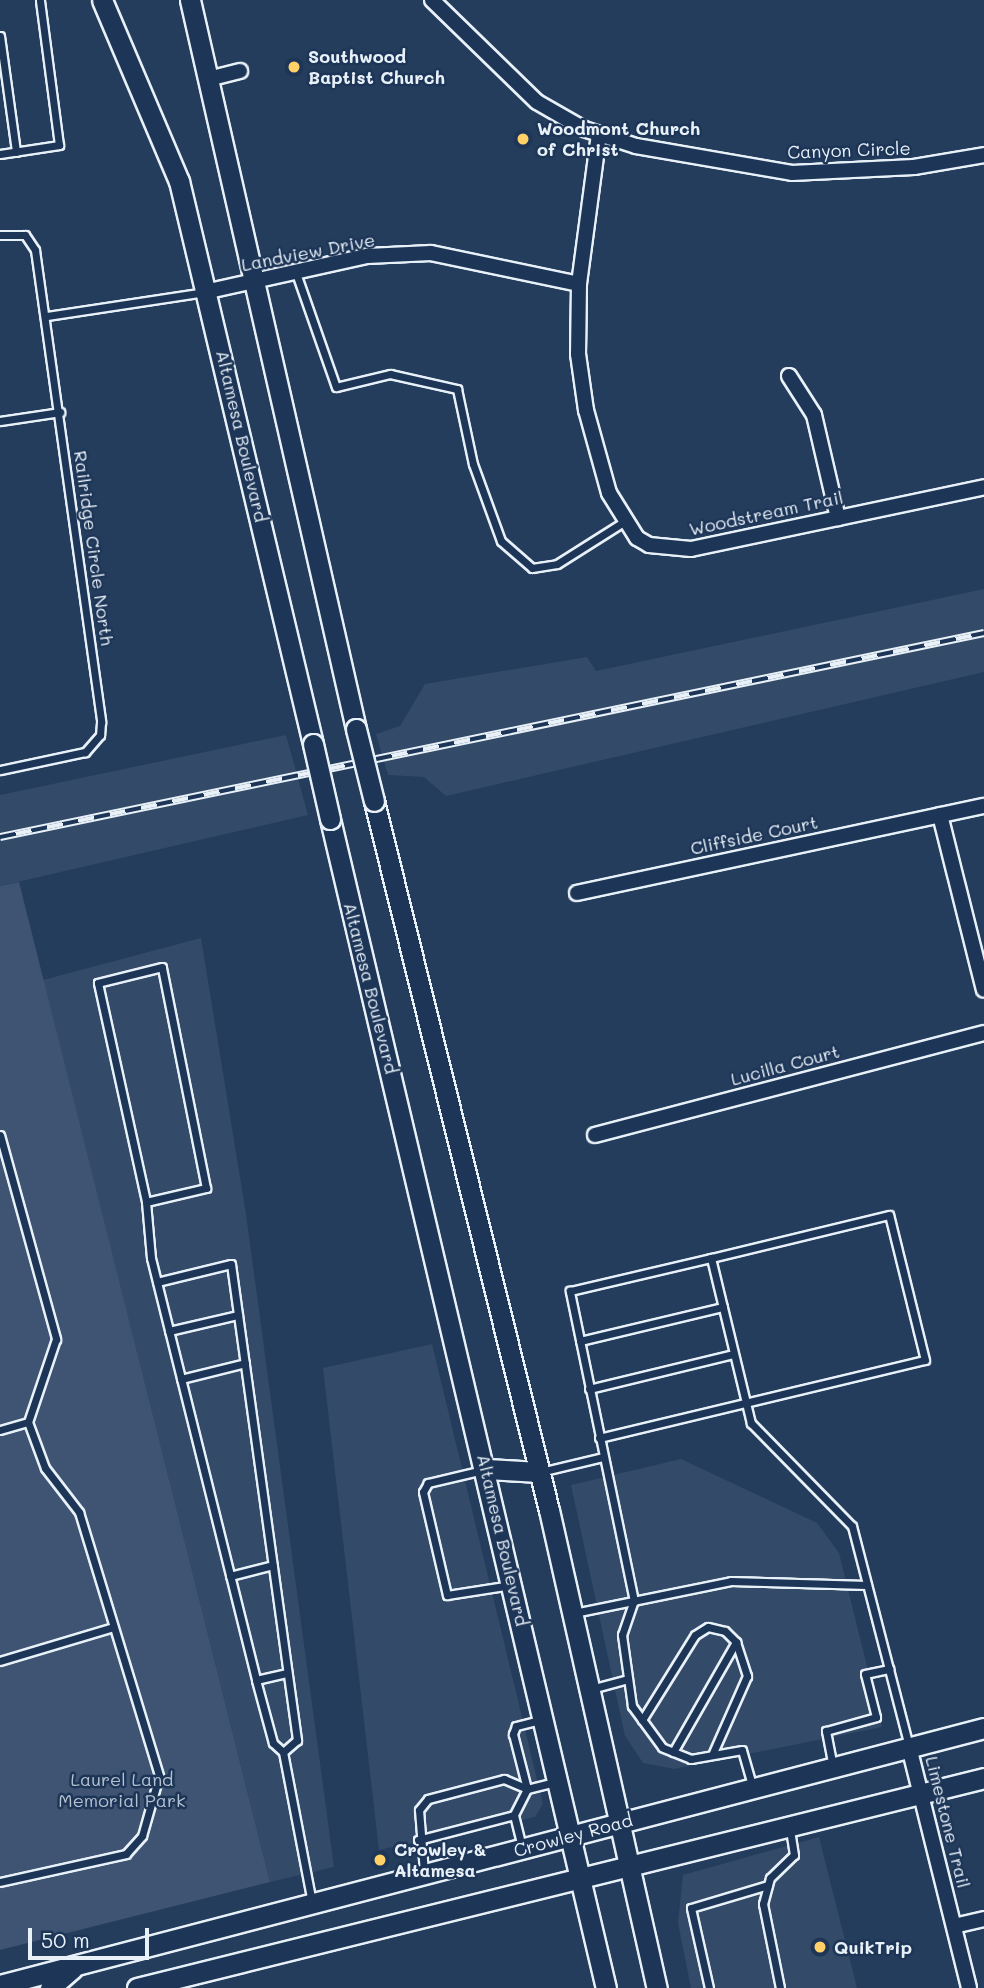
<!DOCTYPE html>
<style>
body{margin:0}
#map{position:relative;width:984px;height:1988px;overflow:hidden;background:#253d5d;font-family:Mali,sans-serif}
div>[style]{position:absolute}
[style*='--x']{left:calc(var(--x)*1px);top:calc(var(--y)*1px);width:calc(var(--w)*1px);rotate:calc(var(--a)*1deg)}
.built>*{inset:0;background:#334a68}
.green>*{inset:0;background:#3e5472}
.roads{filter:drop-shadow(2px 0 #e8f1f8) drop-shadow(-2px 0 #e8f1f8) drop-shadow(0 2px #e8f1f8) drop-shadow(0 -2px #e8f1f8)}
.lane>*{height:7px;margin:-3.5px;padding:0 3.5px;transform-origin:3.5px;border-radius:3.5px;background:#1d3557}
.street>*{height:14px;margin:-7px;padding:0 7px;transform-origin:7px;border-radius:7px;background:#1d3557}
.secondary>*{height:19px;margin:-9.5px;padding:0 9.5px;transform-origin:9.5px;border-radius:9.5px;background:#1d3557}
.rail>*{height:8px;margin-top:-4px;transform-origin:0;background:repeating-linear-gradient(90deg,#1d3557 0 16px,#e8f1f8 0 32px);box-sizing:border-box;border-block:2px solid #e8f1f8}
.bridges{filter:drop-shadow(2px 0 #e8f1f8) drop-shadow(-2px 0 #e8f1f8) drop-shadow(0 2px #e8f1f8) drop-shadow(0 -2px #e8f1f8)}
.secondary-bridge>*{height:19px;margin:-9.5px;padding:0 9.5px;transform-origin:9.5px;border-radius:9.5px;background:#1d3557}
.dots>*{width:19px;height:19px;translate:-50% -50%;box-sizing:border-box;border:4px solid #1d3557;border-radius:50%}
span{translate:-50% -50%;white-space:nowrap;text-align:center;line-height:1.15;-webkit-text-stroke:5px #1d3557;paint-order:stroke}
.poi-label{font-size:18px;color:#e8f1f8;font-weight:700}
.left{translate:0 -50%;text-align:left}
.street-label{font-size:18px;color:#e8f1f8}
.park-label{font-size:18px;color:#b5c2d0}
.scale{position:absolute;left:28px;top:1928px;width:121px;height:32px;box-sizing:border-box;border:4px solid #e8f1f8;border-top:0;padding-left:9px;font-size:21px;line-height:24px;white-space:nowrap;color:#e8f1f8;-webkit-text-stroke:5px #1d3557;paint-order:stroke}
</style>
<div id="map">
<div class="built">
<i style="clip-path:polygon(984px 589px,984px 672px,446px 796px,424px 777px,388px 775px,376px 734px,400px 726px,425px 684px,587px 657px,596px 671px)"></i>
<i style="clip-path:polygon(286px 735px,308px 815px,0 886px,0 795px)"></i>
<i style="clip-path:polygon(201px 938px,246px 1214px,334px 1867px,270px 1882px,43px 980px)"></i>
<i style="clip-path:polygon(432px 1344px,543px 1804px,535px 1817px,379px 1850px,323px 1368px)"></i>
<i style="clip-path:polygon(681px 1459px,817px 1523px,839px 1553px,882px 1727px,674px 1769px,643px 1763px,625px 1736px,571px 1485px)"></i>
<i style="clip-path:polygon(819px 1837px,857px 1988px,691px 1988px,678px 1923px,683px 1875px)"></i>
</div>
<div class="green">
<i style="clip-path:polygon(19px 882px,270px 1882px,0 1950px,0 886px)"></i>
</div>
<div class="roads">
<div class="lane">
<i style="--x:0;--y:36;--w:117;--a:82.1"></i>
<i style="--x:0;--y:154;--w:60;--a:-8.7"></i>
<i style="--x:59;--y:145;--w:146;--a:-97.5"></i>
<i style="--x:0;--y:235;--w:25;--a:0"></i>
<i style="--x:25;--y:235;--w:18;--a:56"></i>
<i style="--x:35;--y:250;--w:477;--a:82"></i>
<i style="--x:101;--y:722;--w:13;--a:94"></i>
<i style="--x:100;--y:735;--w:23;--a:131"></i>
<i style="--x:85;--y:752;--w:87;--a:168"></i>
<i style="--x:296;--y:273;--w:121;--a:70.7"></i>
<i style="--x:336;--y:387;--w:56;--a:-13.5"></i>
<i style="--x:390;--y:374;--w:69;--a:12.6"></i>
<i style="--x:457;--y:389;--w:77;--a:78"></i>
<i style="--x:473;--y:464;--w:82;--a:70"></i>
<i style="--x:501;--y:541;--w:41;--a:41.1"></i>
<i style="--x:532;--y:568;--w:25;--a:-9"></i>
<i style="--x:557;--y:564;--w:80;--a:-32.3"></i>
<i style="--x:47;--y:316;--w:160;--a:-8.6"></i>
<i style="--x:0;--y:421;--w:61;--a:-8.5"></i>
<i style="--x:0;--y:1135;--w:212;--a:74.6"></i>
<i style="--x:56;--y:1339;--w:88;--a:108.6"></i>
<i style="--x:28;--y:1422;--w:49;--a:69.7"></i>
<i style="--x:45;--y:1468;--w:56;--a:52.3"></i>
<i style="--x:79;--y:1512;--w:276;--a:73.1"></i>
<i style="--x:159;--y:1776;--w:62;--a:105.8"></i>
<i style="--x:142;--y:1836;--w:24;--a:132"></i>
<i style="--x:126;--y:1854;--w:129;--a:167.5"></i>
<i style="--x:146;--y:1202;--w:62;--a:-13.1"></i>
<i style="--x:206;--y:1188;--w:225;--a:-101.3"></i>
<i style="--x:162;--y:967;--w:66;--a:166"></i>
<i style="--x:98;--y:983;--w:224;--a:77.6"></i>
<i style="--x:146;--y:1202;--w:56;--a:84.9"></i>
<i style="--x:151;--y:1258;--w:435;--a:76"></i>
<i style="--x:256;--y:1680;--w:65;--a:74.9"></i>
<i style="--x:273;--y:1743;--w:13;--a:42"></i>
<i style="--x:283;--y:1752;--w:154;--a:79.1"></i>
<i style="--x:157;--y:1282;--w:76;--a:-13.7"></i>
<i style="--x:231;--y:1264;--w:481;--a:82.1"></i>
<i style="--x:297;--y:1740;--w:18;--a:139"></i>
<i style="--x:169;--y:1331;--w:71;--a:-13.1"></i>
<i style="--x:580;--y:1341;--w:147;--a:-13.4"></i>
<i style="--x:181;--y:1379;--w:66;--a:-14"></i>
<i style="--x:589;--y:1389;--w:149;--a:-13.6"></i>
<i style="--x:0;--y:1430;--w:29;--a:-16"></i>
<i style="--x:599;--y:1438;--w:335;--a:-13.5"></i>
<i style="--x:925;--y:1360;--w:149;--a:-103.9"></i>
<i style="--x:889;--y:1215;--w:183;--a:166.4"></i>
<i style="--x:483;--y:1470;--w:57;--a:166.7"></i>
<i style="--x:428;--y:1483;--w:10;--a:119"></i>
<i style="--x:423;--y:1492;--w:106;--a:76.9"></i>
<i style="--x:447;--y:1595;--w:65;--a:-8.9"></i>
<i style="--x:540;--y:1472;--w:65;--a:-13.4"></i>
<i style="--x:230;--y:1576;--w:44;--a:-14.3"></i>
<i style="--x:574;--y:1613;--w:160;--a:-11.5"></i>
<i style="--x:731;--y:1581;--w:136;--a:1.7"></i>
<i style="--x:0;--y:1661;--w:118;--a:-16.7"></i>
<i style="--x:256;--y:1680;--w:32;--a:-13"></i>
<i style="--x:591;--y:1689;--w:35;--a:-15"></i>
<i style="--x:540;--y:1720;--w:25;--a:166"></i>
<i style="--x:516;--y:1726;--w:9;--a:111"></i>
<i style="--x:513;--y:1734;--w:57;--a:75.7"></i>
<i style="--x:527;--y:1789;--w:30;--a:-14"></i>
<i style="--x:642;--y:1720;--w:100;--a:-58.1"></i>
<i style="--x:695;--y:1635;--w:15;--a:-32"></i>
<i style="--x:708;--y:1627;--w:17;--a:13"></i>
<i style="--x:725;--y:1631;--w:16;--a:45"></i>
<i style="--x:736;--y:1642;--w:36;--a:72"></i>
<i style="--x:747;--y:1676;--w:86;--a:113.9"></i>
<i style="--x:673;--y:1752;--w:127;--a:-60.2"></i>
<i style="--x:833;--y:1767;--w:37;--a:-101"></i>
<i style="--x:826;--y:1731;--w:52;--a:-15.6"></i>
<i style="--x:876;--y:1717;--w:44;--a:-104.3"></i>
<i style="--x:865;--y:1674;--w:25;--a:-12"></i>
<i style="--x:752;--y:1785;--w:36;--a:-106"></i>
<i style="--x:742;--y:1750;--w:52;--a:170"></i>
<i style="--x:691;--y:1759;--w:31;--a:-158"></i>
<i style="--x:662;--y:1747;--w:51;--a:-126.2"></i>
<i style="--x:632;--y:1706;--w:72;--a:-98"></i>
<i style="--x:622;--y:1635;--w:36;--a:-71"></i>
<i style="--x:634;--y:1601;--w:317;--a:-101.7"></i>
<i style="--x:570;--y:1291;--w:145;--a:-13.2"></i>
<i style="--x:711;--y:1258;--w:170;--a:76.4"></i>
<i style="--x:751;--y:1423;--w:144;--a:45.6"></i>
<i style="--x:852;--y:1526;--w:228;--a:75.5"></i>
<i style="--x:418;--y:1840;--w:99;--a:-14.6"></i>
<i style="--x:424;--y:1872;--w:62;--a:-94.6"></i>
<i style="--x:419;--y:1810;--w:14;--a:-51"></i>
<i style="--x:428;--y:1799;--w:79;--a:-14.7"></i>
<i style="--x:504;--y:1779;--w:25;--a:23"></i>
<i style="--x:527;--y:1789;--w:29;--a:117"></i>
<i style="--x:514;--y:1815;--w:34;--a:76"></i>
<i style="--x:709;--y:1988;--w:82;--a:-102.7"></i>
<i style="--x:691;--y:1908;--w:80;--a:-16.6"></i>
<i style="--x:780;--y:1988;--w:86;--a:-101.4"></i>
<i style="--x:763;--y:1904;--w:27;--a:-75"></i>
<i style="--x:770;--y:1878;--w:33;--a:-44"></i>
<i style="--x:794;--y:1855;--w:26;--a:-99"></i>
</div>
<div class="street">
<i style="--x:432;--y:0;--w:146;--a:44.2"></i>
<i style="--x:537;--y:102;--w:54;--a:29.9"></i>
<i style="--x:584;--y:129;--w:55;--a:18.1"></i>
<i style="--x:636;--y:146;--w:158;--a:9.8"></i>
<i style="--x:792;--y:173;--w:122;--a:-2.8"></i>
<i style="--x:914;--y:167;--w:71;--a:-9.7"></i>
<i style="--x:208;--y:79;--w:33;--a:-14"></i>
<i style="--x:599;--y:134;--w:151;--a:97.6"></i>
<i style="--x:579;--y:284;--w:70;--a:90.8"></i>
<i style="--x:578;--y:354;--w:57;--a:81.9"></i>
<i style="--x:586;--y:410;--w:86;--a:74.5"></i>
<i style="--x:609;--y:493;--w:53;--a:58.1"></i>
<i style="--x:637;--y:538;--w:14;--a:30"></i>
<i style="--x:649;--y:545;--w:42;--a:5.4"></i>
<i style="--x:691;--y:549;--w:299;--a:-11.9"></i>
<i style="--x:209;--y:291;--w:162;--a:-12.5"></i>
<i style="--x:367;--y:256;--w:64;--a:-2.7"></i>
<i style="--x:431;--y:253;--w:151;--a:11.8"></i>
<i style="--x:789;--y:376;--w:46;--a:57.3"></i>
<i style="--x:814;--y:415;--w:106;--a:76.9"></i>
<i style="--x:940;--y:815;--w:180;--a:75.9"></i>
<i style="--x:577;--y:893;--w:416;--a:-12.1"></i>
<i style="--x:595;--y:1135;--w:402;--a:-14.7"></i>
<i style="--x:909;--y:1747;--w:248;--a:76"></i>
<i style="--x:954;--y:1926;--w:31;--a:-13"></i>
</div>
<div class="secondary">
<i style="--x:102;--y:0;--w:197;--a:67"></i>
<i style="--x:179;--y:181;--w:579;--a:76.61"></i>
<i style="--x:190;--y:0;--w:748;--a:77.17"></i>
<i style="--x:374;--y:801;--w:730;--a:76.14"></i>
<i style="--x:549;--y:1510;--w:490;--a:77.3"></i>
<i style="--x:330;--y:819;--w:1201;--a:76.72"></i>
<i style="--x:487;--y:1469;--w:52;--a:3.3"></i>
<i style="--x:0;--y:1985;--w:1017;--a:-14.64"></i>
<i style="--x:50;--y:1988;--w:30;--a:-41"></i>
<i style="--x:137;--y:1988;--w:873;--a:-13.92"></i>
</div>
</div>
<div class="rail">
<i style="--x:0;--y:837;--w:1005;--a:-11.71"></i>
</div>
<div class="bridges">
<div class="secondary-bridge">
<i style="--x:356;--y:729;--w:74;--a:76"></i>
<i style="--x:313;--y:744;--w:77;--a:77.2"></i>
</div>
</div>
<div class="dots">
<i style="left:294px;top:67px;background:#ffd166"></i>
<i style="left:523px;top:139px;background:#ffd166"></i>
<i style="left:380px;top:1860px;background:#ffd166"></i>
<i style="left:820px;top:1947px;background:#ffd166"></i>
</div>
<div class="poi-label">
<span class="left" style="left:308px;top:67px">Southwood<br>Baptist Church</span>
<span class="left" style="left:537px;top:139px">Woodmont Church<br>of Christ</span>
<span class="left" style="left:394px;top:1860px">Crowley &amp;<br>Altamesa</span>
<span class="left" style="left:834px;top:1947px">QuikTrip</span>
</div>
<div class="street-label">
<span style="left:849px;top:150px;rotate:-2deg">Canyon Circle</span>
<span style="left:308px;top:252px;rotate:-11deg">Landview Drive</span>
<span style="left:242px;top:436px;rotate:77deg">Altamesa Boulevard</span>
<span style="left:766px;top:513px;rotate:-12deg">Woodstream Trail</span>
<span style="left:94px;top:548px;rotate:82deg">Railridge Circle North</span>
<span style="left:754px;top:835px;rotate:-12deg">Cliffside Court</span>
<span style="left:371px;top:988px;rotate:76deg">Altamesa Boulevard</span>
<span style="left:785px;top:1065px;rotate:-15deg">Lucilla Court</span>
<span style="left:503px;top:1540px;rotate:77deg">Altamesa Boulevard</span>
<span style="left:948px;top:1822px;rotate:76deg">Limestone Trail</span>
<span style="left:573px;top:1835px;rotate:-15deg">Crowley Road</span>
</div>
<div class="park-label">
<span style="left:122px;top:1790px">Laurel Land<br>Memorial Park</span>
</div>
<div class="scale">50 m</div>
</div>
